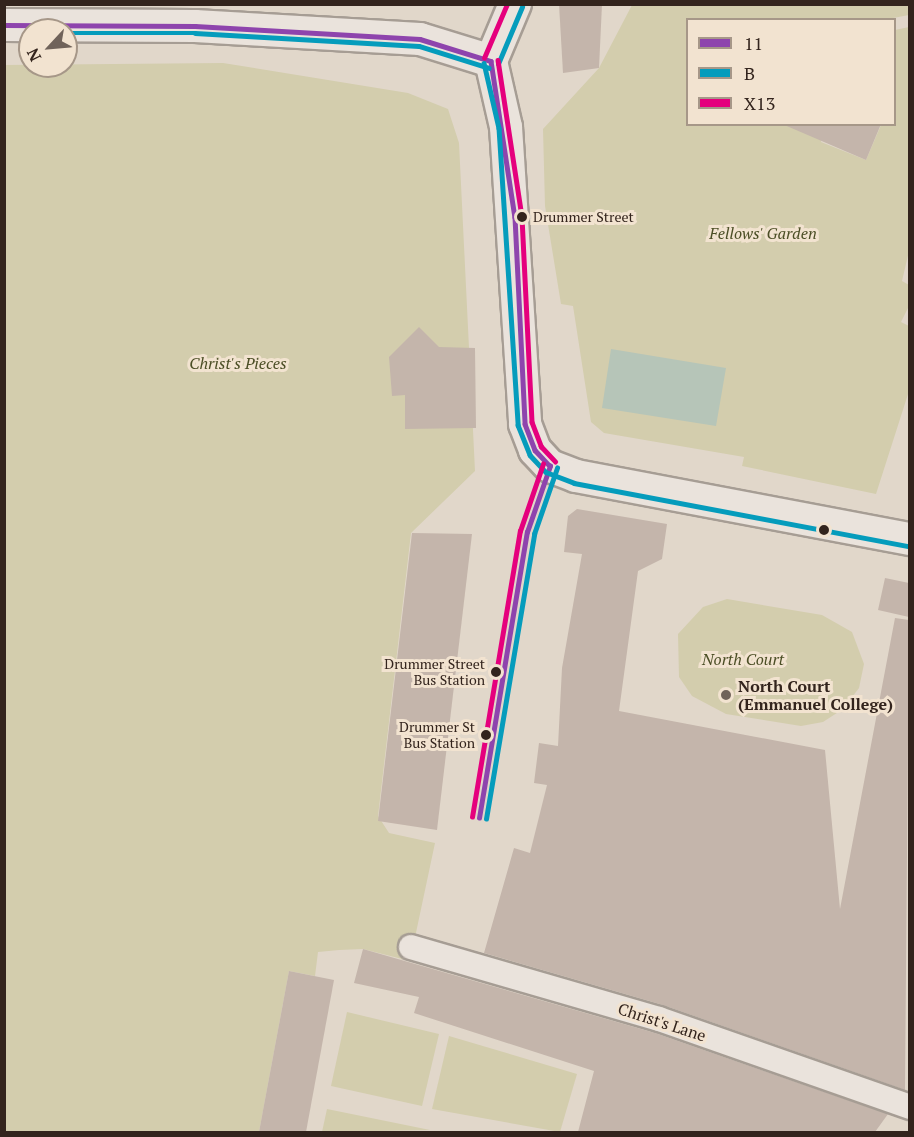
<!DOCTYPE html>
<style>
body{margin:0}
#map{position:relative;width:914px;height:1137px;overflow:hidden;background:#e1d7ca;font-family:"PT Serif",serif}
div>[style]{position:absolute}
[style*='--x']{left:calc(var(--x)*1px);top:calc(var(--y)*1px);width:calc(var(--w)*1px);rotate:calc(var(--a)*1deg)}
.green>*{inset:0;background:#d3cdad}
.water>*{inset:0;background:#b6c5b8}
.building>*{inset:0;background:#c4b5ab}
.roads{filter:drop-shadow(2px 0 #a69d94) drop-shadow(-2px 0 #a69d94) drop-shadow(0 2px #a69d94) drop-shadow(0 -2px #a69d94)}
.pedestrian>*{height:24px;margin:-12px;padding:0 12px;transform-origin:12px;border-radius:12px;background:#eae3dc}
.minor>*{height:32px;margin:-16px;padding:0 16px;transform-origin:16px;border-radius:16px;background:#eae3dc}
.bus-1>*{height:4.5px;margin:-2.25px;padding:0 2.25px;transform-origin:2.25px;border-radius:2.25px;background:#8e44ad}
.bus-2>*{height:4.5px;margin:-2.25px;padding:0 2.25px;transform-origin:2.25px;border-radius:2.25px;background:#059cbc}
.bus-3>*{height:4.5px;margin:-2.25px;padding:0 2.25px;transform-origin:2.25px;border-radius:2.25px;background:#e5007d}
.dots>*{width:16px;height:16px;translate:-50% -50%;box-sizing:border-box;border:3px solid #f2e3d0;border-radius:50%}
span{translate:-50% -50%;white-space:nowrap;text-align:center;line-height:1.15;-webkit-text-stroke:6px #f2e3d0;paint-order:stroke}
.bus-label{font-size:14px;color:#33241d}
.left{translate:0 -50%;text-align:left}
.right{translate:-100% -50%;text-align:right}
.park-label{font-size:16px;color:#4b4e25;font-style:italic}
.poi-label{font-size:16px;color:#33241d;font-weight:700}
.street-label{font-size:16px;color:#33241d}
.frame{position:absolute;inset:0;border:6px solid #33241d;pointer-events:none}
.legend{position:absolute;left:686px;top:18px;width:210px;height:108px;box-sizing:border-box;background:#f2e3d0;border:2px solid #a69788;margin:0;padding:8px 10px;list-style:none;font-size:18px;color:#33241d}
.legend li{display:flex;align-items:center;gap:12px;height:30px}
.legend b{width:30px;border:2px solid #a69788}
.north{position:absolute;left:18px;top:18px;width:60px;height:60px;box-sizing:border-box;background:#f2e3d0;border:2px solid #a69788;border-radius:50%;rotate:244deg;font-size:16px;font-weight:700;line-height:24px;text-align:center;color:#33241d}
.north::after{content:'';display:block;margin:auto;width:21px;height:27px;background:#70635a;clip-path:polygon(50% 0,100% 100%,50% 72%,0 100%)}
</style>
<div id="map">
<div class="green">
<i style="clip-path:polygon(632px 5px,909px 5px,909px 15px,888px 19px,688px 20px,688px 124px,826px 125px,821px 142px,866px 160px,881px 125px,894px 124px,895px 30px,909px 27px,910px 247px,902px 281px,909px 285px,910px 304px,901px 322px,909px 326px,909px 391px,876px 494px,742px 466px,744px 457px,604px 433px,591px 422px,573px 306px,561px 304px,545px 206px,543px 129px,599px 68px)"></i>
<i style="clip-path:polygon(223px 63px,408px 93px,448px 109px,459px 143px,475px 471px,411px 533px,378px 816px,389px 833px,435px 843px,410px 961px,363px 949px,339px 950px,318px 952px,315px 976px,289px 971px,259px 1132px,5px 1132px,4px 65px)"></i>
<i style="clip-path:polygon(727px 599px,822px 615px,852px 632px,864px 664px,859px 688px,843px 709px,823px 722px,801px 726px,726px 714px,692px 696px,679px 677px,678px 634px,703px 607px)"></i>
<i style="clip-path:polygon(347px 1012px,439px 1034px,422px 1106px,331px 1086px)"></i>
<i style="clip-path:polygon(449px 1036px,577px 1074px,560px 1132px,432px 1109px)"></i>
<i style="clip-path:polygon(327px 1109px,430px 1130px,322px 1132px)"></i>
</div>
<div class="water">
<i style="clip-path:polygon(611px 349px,726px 368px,716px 426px,602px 408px)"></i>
</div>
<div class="building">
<i style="clip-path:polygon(559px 4px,602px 4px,599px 68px,563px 73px)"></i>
<i style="clip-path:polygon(782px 124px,881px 124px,866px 160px)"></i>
<i style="clip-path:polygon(419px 327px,439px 347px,475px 348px,476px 428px,405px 429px,405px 395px,392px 396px,389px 357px)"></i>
<i style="clip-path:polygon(577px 509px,667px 524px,662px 559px,638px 571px,619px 711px,825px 750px,840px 909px,895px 618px,909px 620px,905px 1090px,663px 1005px,484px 953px,514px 848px,530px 853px,547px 785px,534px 783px,539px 743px,558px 746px,562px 668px,582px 554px,564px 552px,568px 516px)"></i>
<i style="clip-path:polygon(412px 533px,472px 534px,437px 830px,378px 821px)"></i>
<i style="clip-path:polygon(885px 578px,909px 583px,909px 617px,878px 610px)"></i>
<i style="clip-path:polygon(363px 949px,655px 1033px,888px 1114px,875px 1132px,578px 1132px,594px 1071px,414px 1013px,419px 997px,354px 983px)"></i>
<i style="clip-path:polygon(289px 971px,334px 980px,306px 1132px,259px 1132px)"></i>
</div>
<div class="roads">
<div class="pedestrian">
<i style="--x:411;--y:947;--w:258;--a:16.2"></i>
<i style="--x:659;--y:1019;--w:266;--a:19.3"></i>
</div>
<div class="minor">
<i style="--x:4;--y:25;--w:191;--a:0.3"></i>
<i style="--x:195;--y:26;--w:225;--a:3.3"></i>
<i style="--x:420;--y:39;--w:74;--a:17.2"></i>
<i style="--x:491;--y:61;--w:68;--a:77.2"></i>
<i style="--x:506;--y:127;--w:298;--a:86.3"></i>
<i style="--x:525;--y:424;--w:28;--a:69"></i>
<i style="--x:535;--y:450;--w:22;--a:47"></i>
<i style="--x:550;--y:466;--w:28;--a:21"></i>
<i style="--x:576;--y:476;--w:340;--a:10.7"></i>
<i style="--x:491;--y:61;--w:62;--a:-67.2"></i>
</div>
</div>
<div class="bus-1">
<i style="--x:4;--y:25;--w:191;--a:0.3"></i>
<i style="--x:195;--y:26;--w:225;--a:3.3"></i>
<i style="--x:420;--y:39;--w:74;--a:17.2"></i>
<i style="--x:491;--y:61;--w:158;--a:81.3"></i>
<i style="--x:515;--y:217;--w:207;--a:87.2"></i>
<i style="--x:525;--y:424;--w:28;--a:69"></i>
<i style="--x:535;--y:450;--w:22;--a:47"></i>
<i style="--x:479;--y:818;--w:290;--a:-80.5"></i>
<i style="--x:527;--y:532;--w:70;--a:-70.8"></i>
</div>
<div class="bus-2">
<i style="--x:66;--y:33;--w:129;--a:0"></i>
<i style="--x:195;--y:33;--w:224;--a:3.3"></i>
<i style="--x:419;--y:46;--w:73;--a:17.4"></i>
<i style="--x:484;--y:63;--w:67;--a:77"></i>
<i style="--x:499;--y:128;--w:298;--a:86.3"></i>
<i style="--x:518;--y:425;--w:32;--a:68"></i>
<i style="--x:530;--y:455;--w:23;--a:47"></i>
<i style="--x:546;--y:472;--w:30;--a:21"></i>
<i style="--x:574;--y:483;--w:341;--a:10.7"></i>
<i style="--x:498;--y:64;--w:62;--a:-67.2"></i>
<i style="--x:486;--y:819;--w:289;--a:-80.4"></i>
<i style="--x:534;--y:534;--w:70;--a:-70.8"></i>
</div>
<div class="bus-3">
<i style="--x:484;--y:58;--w:59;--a:-66.9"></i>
<i style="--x:498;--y:60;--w:159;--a:81.3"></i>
<i style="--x:522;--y:217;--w:205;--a:87.2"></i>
<i style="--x:532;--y:422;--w:26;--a:69"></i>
<i style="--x:541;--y:446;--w:21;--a:47"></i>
<i style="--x:472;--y:817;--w:290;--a:-80.5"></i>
<i style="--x:520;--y:531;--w:71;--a:-71.1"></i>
</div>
<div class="dots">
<i style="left:522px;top:217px;background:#33241d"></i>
<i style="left:824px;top:530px;background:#33241d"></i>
<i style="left:496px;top:672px;background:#33241d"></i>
<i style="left:726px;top:695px;background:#70635a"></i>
<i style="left:486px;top:735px;background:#33241d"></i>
</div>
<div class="bus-label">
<span class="left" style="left:533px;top:217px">Drummer Street</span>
<span class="right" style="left:485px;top:672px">Drummer Street<br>Bus Station</span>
<span class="right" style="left:475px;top:735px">Drummer St<br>Bus Station</span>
</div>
<div class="park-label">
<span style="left:763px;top:233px">Fellows' Garden</span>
<span style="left:238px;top:363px">Christ's Pieces</span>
<span style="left:743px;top:659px">North Court</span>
</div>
<div class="poi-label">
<span class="left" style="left:738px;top:695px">North Court<br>(Emmanuel College)</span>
</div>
<div class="street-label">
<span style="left:662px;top:1022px;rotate:18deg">Christ's Lane</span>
</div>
<div class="frame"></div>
<ul class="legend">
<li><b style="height:8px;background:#8e44ad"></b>11</li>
<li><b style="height:8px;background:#059cbc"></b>B</li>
<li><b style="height:8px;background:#e5007d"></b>X13</li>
</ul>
<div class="north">N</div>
</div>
